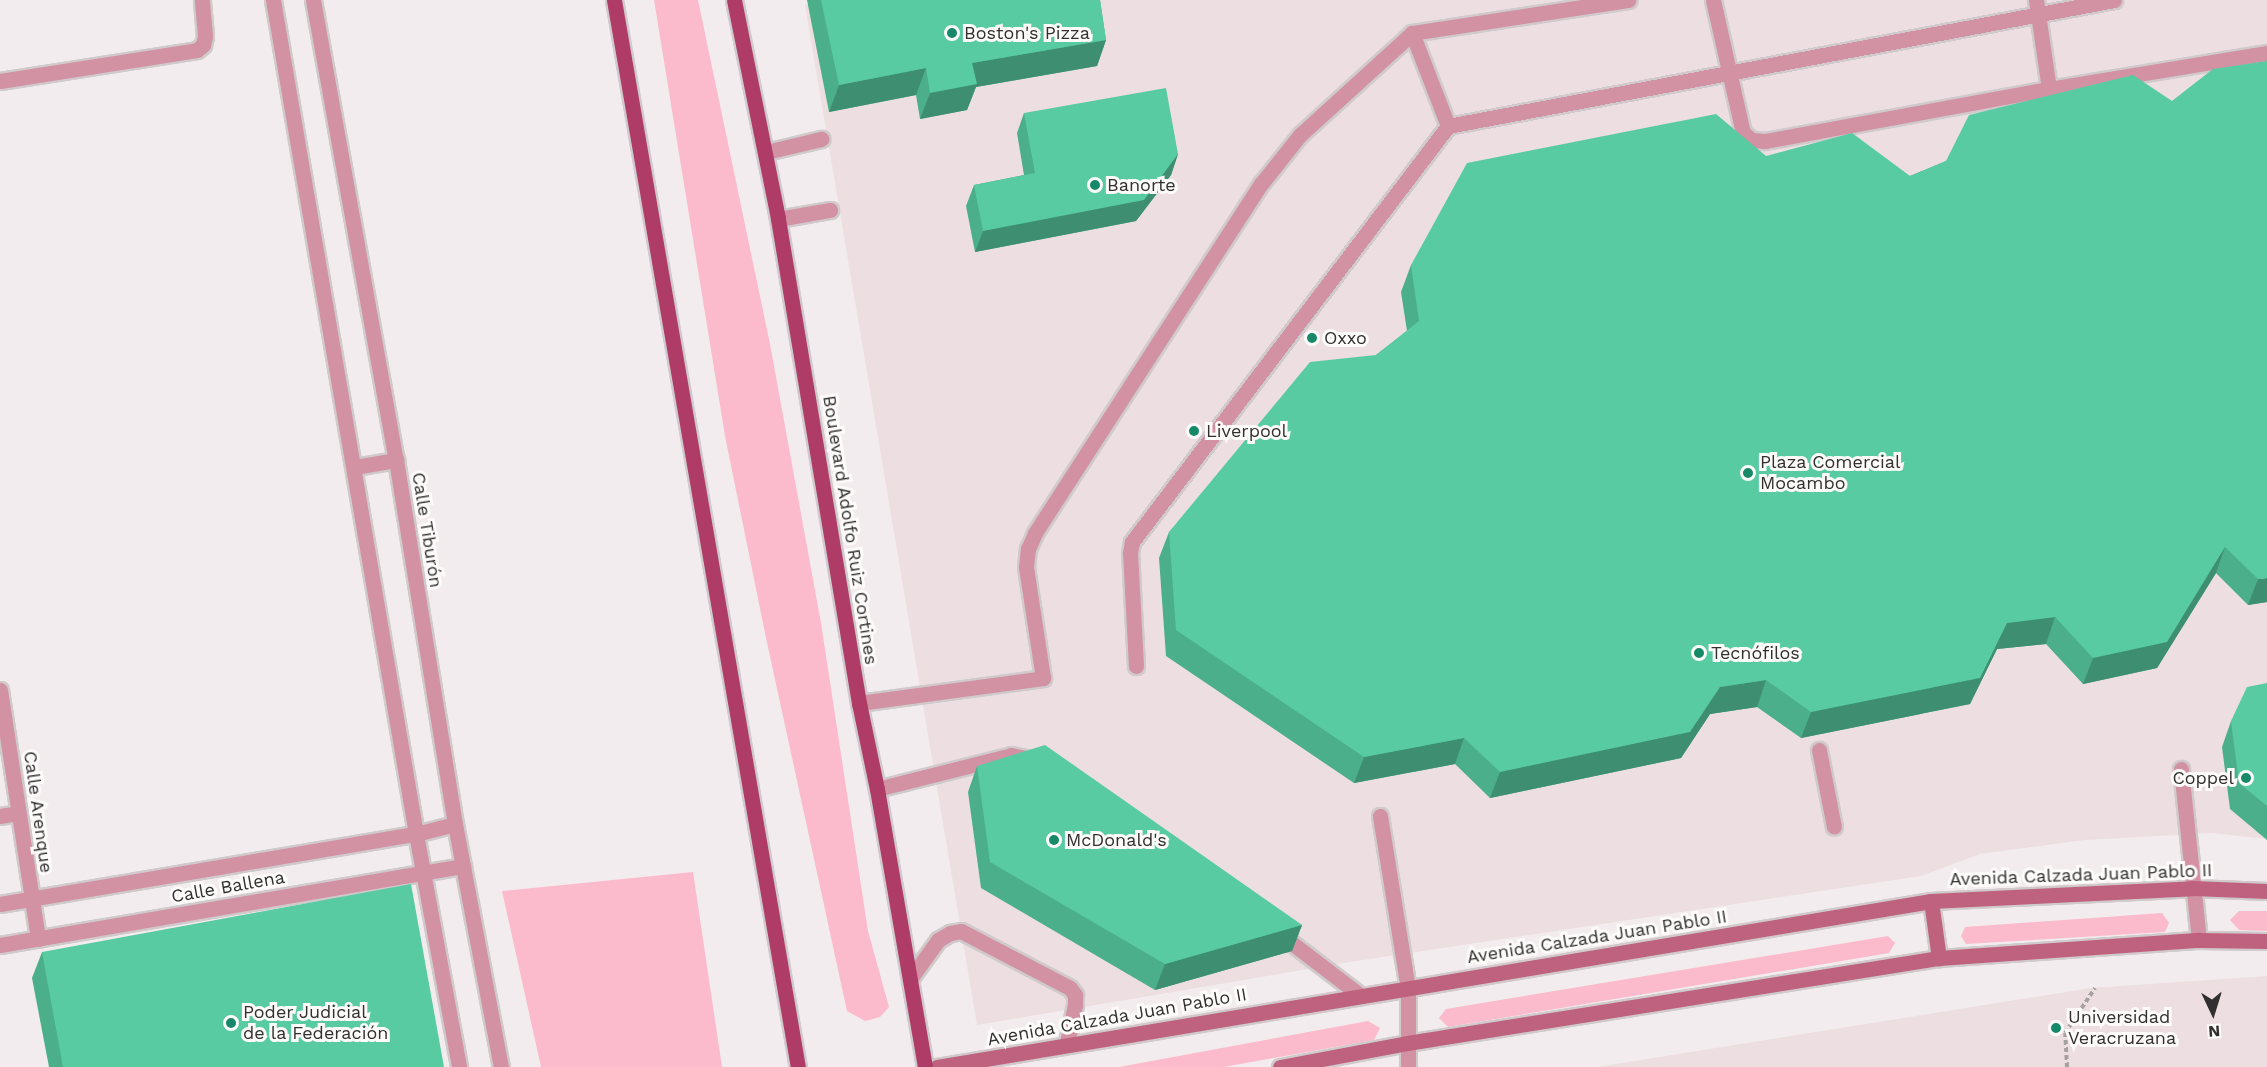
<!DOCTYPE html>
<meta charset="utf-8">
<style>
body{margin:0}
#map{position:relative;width:2267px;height:1067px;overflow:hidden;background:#f3ecee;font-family:"Work Sans",sans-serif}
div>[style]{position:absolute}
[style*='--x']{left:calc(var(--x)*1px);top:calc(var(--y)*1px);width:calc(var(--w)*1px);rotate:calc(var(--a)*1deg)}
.built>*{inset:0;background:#eddee1}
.green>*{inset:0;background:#fbbbcc}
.path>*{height:4px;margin-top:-2px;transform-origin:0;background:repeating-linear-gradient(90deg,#a5a0a2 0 4.5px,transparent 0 7.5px)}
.roads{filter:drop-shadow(2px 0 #d0cacc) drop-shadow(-2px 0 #d0cacc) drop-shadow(0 2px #d0cacc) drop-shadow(0 -2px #d0cacc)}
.service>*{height:15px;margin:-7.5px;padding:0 7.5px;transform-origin:7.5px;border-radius:7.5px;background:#d292a3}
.minor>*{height:15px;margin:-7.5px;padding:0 7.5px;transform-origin:7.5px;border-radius:7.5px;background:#d292a3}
.secondary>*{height:15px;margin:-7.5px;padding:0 7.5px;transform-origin:7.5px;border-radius:7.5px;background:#bf627f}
.primary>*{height:15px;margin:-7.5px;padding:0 7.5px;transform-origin:7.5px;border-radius:7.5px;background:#ae3c66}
.wall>*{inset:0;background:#4caf8c}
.shaded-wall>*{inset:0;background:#3e8e72}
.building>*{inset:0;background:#58cba3}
.dots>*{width:16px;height:16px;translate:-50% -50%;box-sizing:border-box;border:3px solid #fefbfb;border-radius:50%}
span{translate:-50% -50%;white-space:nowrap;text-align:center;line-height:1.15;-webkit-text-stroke:6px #fefbfb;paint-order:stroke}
.poi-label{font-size:18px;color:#312f2f}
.left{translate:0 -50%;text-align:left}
.right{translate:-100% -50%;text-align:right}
.street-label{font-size:18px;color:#312f2f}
.north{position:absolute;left:2183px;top:983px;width:60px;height:60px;-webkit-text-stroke:4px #fefbfb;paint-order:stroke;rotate:176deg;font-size:16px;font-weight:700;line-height:24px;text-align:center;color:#312f2f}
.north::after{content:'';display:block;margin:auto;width:21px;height:27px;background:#312f2f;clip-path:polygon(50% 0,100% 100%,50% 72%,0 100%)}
</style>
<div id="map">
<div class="built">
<i style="clip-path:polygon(831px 0,2267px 0,2267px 839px,2212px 833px,2085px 840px,1980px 854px,1921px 876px,1356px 961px,977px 1025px,805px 5px)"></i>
<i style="clip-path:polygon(2267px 976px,2267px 1067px,1597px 1067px,2091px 988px)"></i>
</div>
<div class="green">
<i style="clip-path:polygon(654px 0,698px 0,770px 344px,821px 623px,868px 931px,889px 1007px,880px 1017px,865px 1021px,847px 1011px,766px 638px,725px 436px)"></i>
<i style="clip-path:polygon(693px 872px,722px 1067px,541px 1067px,502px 891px)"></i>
<i style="clip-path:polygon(2239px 911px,2267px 911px,2267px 931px,2239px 930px,2230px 920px)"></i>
<i style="clip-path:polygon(2162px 913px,2169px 923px,2165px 932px,1966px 944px,1961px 936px,1965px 927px)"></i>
<i style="clip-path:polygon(1888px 936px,1895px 943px,1889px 953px,1448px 1027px,1439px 1018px,1446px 1009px)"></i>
<i style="clip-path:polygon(1368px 1021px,1380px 1028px,1374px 1040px,1224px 1067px,1119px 1067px)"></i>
</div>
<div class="path">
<i style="--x:2067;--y:1067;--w:34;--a:-93"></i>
<i style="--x:2065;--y:1033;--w:54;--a:-56.3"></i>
</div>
<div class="roads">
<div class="service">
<i style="--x:1713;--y:0;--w:136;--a:77.3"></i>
<i style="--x:1743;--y:133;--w:11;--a:38"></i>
<i style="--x:1752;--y:140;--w:13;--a:4"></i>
<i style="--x:1765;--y:141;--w:289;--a:-10.4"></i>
<i style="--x:2049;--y:89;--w:221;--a:-9.4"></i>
<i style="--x:2036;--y:0;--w:90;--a:81.7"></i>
<i style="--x:1412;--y:33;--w:100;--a:68.8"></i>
<i style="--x:0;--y:81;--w:199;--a:-8.9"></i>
<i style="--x:197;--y:50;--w:8;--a:-40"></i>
<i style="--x:203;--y:45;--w:9;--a:-77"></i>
<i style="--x:205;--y:36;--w:36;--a:-95"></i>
<i style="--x:766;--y:152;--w:57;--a:-13.3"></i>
<i style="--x:778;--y:219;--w:53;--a:-9.8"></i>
<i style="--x:1136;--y:666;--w:113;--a:-93"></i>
<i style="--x:1130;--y:553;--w:11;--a:-80"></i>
<i style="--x:1132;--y:542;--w:522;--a:-52.78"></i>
<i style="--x:1448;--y:126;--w:678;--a:-10.71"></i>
<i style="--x:859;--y:703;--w:186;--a:-7.7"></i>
<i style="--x:1043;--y:678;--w:112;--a:-98.7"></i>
<i style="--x:1026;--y:567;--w:18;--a:-84"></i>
<i style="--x:1028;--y:549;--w:17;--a:-66"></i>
<i style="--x:1035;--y:533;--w:416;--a:-57.1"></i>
<i style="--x:1261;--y:184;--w:63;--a:-51.5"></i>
<i style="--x:1300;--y:135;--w:151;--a:-42.3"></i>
<i style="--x:1412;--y:33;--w:219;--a:-8.7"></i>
<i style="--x:1819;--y:750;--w:78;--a:79"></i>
<i style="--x:2181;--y:769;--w:172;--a:84"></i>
<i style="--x:877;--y:789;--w:138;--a:-14.2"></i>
<i style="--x:1011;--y:755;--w:19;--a:12"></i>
<i style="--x:0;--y:816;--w:18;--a:-9"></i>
<i style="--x:1380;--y:816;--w:174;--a:80.8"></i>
<i style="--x:1408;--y:988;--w:79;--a:90"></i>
<i style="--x:1280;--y:934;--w:102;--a:37.4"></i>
<i style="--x:910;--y:979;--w:48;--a:-54.3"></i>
<i style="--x:938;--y:940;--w:14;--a:-30"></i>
<i style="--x:950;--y:933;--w:11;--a:-10"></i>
<i style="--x:961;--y:931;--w:123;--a:27.6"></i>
<i style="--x:1070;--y:988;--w:9;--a:54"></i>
<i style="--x:1075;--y:995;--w:10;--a:90"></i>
<i style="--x:1075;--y:1005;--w:40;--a:102"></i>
</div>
<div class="minor">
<i style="--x:273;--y:0;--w:846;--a:80.27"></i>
<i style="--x:416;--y:834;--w:237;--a:79.5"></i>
<i style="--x:313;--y:0;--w:467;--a:79.8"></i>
<i style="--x:396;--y:460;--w:369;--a:80.8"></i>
<i style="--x:455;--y:824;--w:247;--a:79.3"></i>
<i style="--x:355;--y:467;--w:42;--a:-9.7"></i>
<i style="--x:0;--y:690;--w:252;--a:81.3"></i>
<i style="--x:0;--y:904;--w:422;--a:-9.6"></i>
<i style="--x:416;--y:834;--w:40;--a:-14.4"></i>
<i style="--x:0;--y:945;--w:470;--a:-9.7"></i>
</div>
<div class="secondary">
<i style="--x:1931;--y:901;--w:58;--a:82"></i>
<i style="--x:937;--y:1067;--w:1008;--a:-9.48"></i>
<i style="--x:1931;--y:901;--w:262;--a:-2.8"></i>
<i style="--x:2193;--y:888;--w:74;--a:2.3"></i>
<i style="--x:1280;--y:1067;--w:129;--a:-10.7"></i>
<i style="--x:1407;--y:1043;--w:539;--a:-9.08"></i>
<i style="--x:1939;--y:958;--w:261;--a:-4"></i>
<i style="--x:2199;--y:940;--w:68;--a:0.8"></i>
</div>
<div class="primary">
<i style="--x:614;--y:0;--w:1083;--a:80.22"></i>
<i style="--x:734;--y:0;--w:223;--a:78.6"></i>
<i style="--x:778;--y:219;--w:491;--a:80.5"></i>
<i style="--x:859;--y:703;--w:88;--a:78.2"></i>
<i style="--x:877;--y:789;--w:282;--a:80.2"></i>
</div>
</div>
<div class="wall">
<i style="clip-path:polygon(807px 0,1100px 0,1106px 40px,1097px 66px,976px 87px,967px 110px,920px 119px,916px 95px,829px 112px)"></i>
<i style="clip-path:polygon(2133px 75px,2267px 602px,2248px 605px,2216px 573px,2157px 668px,2083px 684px,2046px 644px,1997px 649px,1970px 704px,1801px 738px,1757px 707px,1710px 714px,1681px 758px,1490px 798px,1455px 764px,1354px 783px,1166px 656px,1159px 558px,1169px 532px,1376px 355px,1407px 331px,1401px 292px,1411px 265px,1766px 156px,1910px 176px,1946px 161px)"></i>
<i style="clip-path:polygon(1024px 113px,1178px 154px,1171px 175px,1136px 221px,975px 252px,966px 206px,974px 185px,1024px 175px,1017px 133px)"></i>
<i style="clip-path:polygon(2267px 683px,2267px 840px,2230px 809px,2222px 747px,2231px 721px)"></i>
<i style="clip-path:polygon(977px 766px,1302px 925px,1292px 951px,1155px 990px,981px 888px,968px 792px)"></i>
<i style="clip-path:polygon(42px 952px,444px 1067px,49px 1067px,32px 978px)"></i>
</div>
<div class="shaded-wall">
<i style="clip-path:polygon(1106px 40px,1097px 66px,976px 87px,967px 110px,920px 119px,930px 93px,972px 63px)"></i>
<i style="clip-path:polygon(926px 68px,916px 95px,829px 112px,839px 85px)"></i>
<i style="clip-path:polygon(1178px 154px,1171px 175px,1136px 221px,975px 252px,983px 231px)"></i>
<i style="clip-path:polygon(2225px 547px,2216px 573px,2157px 668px,2083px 684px,2093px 658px)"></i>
<i style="clip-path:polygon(2267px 578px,2267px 602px,2248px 605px,2258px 579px)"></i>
<i style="clip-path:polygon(2055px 617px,2046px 644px,1997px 649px,1970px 704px,1801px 738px,1811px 712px,2007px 623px)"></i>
<i style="clip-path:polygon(1766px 680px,1757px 707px,1710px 714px,1681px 758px,1490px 798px,1500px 772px,1720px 687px)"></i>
<i style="clip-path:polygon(1464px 738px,1455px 764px,1354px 783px,1364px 757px)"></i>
<i style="clip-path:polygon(1302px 925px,1292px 951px,1155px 990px,1165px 964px)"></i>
</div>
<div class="building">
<i style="clip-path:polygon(821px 0,1100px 0,1106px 40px,972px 63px,977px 84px,930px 93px,926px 68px,839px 85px)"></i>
<i style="clip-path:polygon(2267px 61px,2267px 578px,2258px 579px,2225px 547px,2167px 642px,2093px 658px,2055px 617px,2007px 623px,1980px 678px,1811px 712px,1766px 680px,1720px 687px,1690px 732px,1500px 772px,1464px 738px,1364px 757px,1176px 630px,1169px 532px,1310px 362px,1376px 355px,1419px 321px,1411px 265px,1467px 163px,1716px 114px,1766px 156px,1852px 133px,1910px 176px,1946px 161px,1969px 115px,2133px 75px,2172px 101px,2213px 69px)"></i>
<i style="clip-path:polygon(1166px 88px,1178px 154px,1144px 200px,983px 231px,974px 185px,1035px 173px,1024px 113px)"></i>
<i style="clip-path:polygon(2267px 683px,2267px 806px,2239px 783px,2231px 721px,2247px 687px)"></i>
<i style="clip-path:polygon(1045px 745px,1302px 925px,1165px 964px,990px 862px,977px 766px)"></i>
<i style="clip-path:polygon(411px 884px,444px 1067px,63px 1067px,42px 952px)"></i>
</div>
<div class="dots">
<i style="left:952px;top:33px;background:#188968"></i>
<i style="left:1095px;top:185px;background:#188968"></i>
<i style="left:1312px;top:338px;background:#188968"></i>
<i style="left:1194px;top:431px;background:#188968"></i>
<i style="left:1748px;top:473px;background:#188968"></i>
<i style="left:1699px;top:653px;background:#188968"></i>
<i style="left:2246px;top:778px;background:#188968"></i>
<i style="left:1054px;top:840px;background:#188968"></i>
<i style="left:231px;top:1023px;background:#188968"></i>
<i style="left:2056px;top:1028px;background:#188968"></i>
</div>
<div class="poi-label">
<span class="left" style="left:964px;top:33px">Boston's Pizza</span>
<span class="left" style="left:1107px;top:185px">Banorte</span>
<span class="left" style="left:1324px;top:338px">Oxxo</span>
<span class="left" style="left:1206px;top:431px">Liverpool</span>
<span class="left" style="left:1760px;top:473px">Plaza Comercial<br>Mocambo</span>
<span class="left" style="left:1711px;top:653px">Tecnófilos</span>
<span class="right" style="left:2234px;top:778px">Coppel</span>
<span class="left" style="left:1066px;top:840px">McDonald's</span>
<span class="left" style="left:243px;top:1023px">Poder Judicial<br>de la Federación</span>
<span class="left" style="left:2068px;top:1028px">Universidad<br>Veracruzana</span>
</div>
<div class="street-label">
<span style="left:427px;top:530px;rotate:81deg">Calle Tiburón</span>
<span style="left:850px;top:530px;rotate:81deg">Boulevard Adolfo Ruiz Cortines</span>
<span style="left:38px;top:812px;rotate:82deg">Calle Arenque</span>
<span style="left:2081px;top:875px;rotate:-2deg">Avenida Calzada Juan Pablo II</span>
<span style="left:228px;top:887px;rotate:-10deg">Calle Ballena</span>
<span style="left:1597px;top:937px;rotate:-9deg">Avenida Calzada Juan Pablo II</span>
<span style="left:1117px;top:1017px;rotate:-10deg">Avenida Calzada Juan Pablo II</span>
</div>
<div class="north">N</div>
</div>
